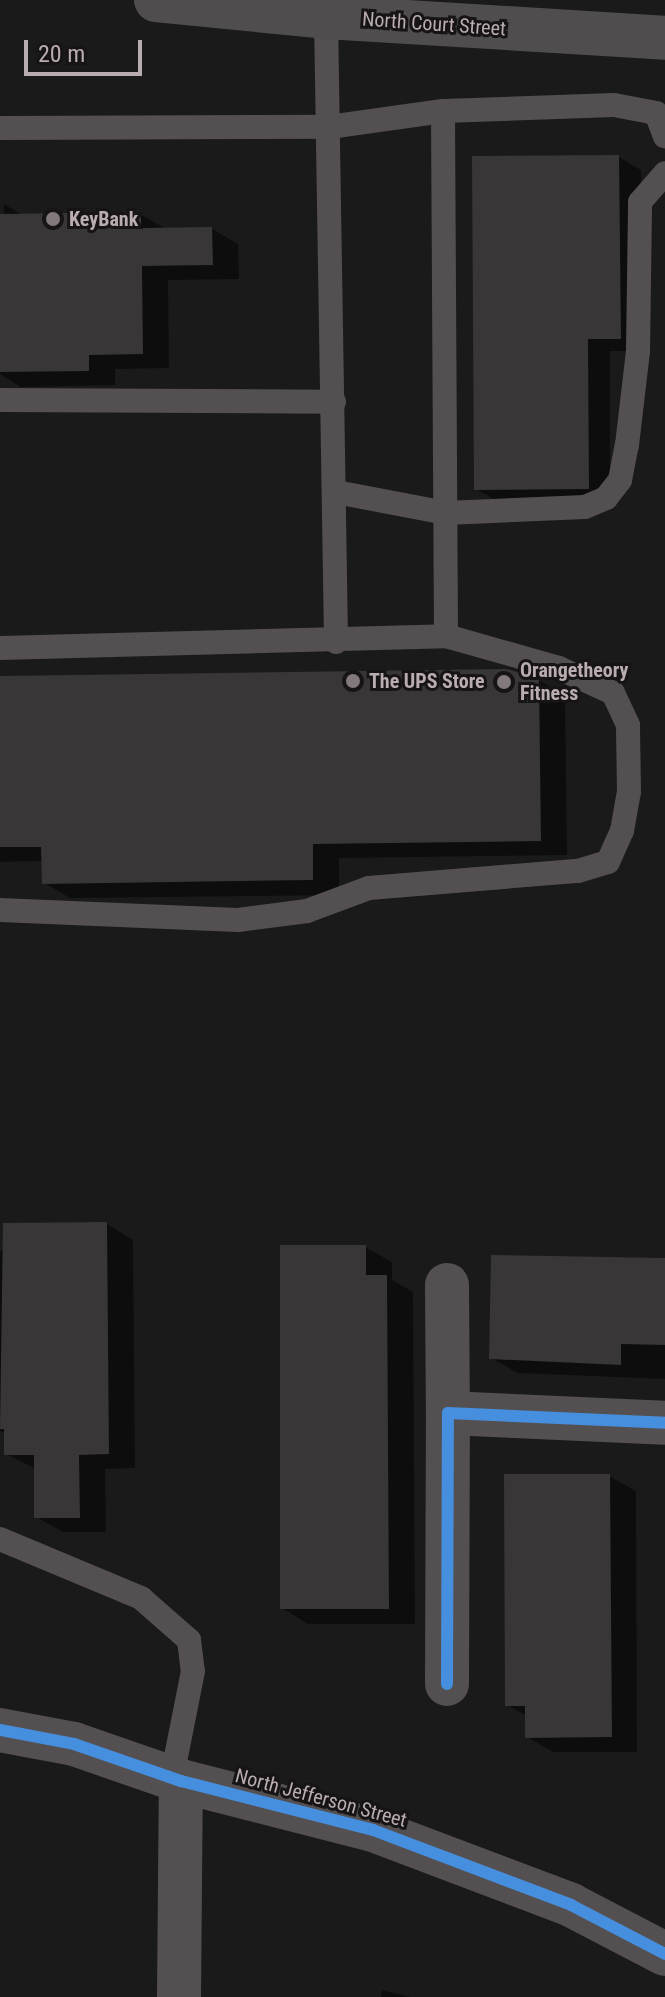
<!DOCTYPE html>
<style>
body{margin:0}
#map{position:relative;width:665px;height:1997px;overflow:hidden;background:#1a1a1a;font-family:"Roboto Condensed",sans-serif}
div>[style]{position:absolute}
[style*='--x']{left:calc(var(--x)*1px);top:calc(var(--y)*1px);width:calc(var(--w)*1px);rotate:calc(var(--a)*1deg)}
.shadow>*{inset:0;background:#0007}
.building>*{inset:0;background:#383637}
.service>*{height:24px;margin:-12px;padding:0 12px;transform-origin:12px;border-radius:12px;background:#545051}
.minor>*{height:44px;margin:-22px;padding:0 22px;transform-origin:22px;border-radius:22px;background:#545051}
.primary>*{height:44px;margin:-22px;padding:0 22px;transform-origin:22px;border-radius:22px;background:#504d4e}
.cycleway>*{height:12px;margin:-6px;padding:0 6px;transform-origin:6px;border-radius:6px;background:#468fdf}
.dots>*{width:22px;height:22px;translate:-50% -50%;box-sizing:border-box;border:4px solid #161414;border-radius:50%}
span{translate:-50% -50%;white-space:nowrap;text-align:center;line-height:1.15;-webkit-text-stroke:6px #161414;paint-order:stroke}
.street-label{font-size:20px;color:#baacb3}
.poi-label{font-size:20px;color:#baacb3;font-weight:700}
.left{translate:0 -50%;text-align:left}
.scale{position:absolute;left:24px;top:40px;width:118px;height:36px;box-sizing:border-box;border:4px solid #baacb3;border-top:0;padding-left:10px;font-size:24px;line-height:28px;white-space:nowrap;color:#baacb3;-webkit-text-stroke:6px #161414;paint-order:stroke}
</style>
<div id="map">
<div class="shadow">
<i style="clip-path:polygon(619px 157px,641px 170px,643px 351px,610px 351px,610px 501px,499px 502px,476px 489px)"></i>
<i style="clip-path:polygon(4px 204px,24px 216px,140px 214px,166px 229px,212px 229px,238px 244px,239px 279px,168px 280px,169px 368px,115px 369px,115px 385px,21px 387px,0 374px)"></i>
<i style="clip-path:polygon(0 678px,538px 680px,565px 695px,567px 855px,339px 858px,339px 895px,70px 898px,44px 883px,43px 861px,0 862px)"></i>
<i style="clip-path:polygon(107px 1224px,133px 1240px,135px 1468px,105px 1469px,106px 1532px,63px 1532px,36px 1517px,36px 1469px,6px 1454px,6px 1434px,0 1431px,0 1251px)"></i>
<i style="clip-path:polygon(365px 1247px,392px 1262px,392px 1280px,413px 1292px,415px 1624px,308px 1624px,282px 1608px)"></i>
<i style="clip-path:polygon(665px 1260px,665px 1379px,518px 1373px,491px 1358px)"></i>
<i style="clip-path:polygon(609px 1476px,636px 1491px,637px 1752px,553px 1752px,527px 1737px,527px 1716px,507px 1705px)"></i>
<i style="clip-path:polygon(382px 1990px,410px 1997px,381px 1997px)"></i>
</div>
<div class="building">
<i style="clip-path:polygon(619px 155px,621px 339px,588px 339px,589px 489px,474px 490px,472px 156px)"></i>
<i style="clip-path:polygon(141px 212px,141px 228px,212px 227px,213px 265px,142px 266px,143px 354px,89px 355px,89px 371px,0 372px,0 214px)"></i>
<i style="clip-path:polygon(506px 669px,539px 678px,541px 841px,313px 844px,313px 880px,42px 884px,41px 847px,0 847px,0 676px)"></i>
<i style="clip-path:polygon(107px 1222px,109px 1454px,79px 1455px,80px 1518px,34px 1518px,34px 1455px,4px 1455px,4px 1429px,0 1429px,3px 1223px)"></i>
<i style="clip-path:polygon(280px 1245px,366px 1245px,366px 1275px,387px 1275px,389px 1609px,280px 1609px)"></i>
<i style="clip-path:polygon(491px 1255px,665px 1258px,665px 1345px,621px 1344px,621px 1365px,489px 1359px)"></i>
<i style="clip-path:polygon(504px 1474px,610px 1474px,612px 1737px,525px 1738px,525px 1706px,505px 1706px)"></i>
</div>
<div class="service">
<i style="--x:326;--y:17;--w:625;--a:89.08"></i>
<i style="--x:0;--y:128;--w:329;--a:-0.2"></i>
<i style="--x:329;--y:127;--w:115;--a:-8"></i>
<i style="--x:443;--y:111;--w:171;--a:-2"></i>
<i style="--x:614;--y:105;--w:43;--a:10.8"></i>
<i style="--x:656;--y:113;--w:25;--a:69"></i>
<i style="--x:0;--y:400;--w:334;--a:0.3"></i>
<i style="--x:336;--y:492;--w:112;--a:10.8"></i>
<i style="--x:446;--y:513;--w:139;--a:-2.5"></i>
<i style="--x:585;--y:507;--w:23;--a:-23"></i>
<i style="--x:606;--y:498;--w:23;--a:-52"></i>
<i style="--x:620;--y:480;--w:36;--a:-79"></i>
<i style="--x:627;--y:445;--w:95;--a:-83.3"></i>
<i style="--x:638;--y:351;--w:149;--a:-89.2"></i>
<i style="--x:640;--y:202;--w:38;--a:-49"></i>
<i style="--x:0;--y:648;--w:446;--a:-1.5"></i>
<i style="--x:0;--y:910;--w:238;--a:2.4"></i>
<i style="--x:238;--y:920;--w:70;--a:-7.4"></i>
<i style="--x:307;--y:911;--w:66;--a:-20.4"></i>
<i style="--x:369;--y:888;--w:210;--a:-4.7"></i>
<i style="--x:578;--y:871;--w:31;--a:-17"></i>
<i style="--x:608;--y:862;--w:34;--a:-66"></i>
<i style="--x:622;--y:831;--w:40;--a:-80"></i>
<i style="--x:629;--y:792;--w:67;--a:-90.9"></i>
<i style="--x:628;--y:725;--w:35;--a:-115"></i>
<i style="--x:613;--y:693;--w:60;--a:-155.2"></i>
<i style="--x:559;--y:668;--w:117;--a:-164.2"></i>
<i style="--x:446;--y:636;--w:525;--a:-90.33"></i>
<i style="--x:0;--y:1539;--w:153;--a:22.7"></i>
<i style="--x:141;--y:1598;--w:64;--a:41.2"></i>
<i style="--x:189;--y:1640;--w:31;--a:83"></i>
<i style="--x:193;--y:1671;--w:108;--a:101.2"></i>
</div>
<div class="minor">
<i style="--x:447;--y:1285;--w:128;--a:89.6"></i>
<i style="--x:447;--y:1684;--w:271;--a:-89.8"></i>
<i style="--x:448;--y:1413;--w:217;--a:2.6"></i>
<i style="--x:0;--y:1730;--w:75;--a:10.7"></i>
<i style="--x:74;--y:1744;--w:113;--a:19.1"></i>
<i style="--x:181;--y:1781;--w:198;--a:14.3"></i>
<i style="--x:373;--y:1830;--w:212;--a:20.7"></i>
<i style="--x:571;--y:1905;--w:106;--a:27.5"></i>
<i style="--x:179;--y:1997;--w:216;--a:-89.5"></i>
</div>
<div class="primary">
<i style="--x:156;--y:0;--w:171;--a:5.7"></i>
<i style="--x:326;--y:17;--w:340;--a:3.5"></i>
</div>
<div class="cycleway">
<i style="--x:447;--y:1684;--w:271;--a:-89.8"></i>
<i style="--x:448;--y:1413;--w:217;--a:2.6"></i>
<i style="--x:0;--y:1730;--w:75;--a:10.7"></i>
<i style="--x:74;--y:1744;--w:113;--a:19.1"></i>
<i style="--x:181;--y:1781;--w:198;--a:14.3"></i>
<i style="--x:373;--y:1830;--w:212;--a:20.7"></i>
<i style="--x:571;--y:1905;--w:106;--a:27.5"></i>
</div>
<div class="dots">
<i style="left:53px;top:219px;background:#82797d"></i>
<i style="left:353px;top:681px;background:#82797d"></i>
<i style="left:504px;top:682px;background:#82797d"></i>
</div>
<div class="street-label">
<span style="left:434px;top:24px;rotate:4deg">North Court Street</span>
<span style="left:321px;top:1798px;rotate:15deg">North Jefferson Street</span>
</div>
<div class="poi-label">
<span class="left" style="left:69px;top:219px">KeyBank</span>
<span class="left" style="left:520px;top:682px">Orangetheory<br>Fitness</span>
<span class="left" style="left:369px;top:681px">The UPS Store</span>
</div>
<div class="scale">20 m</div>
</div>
